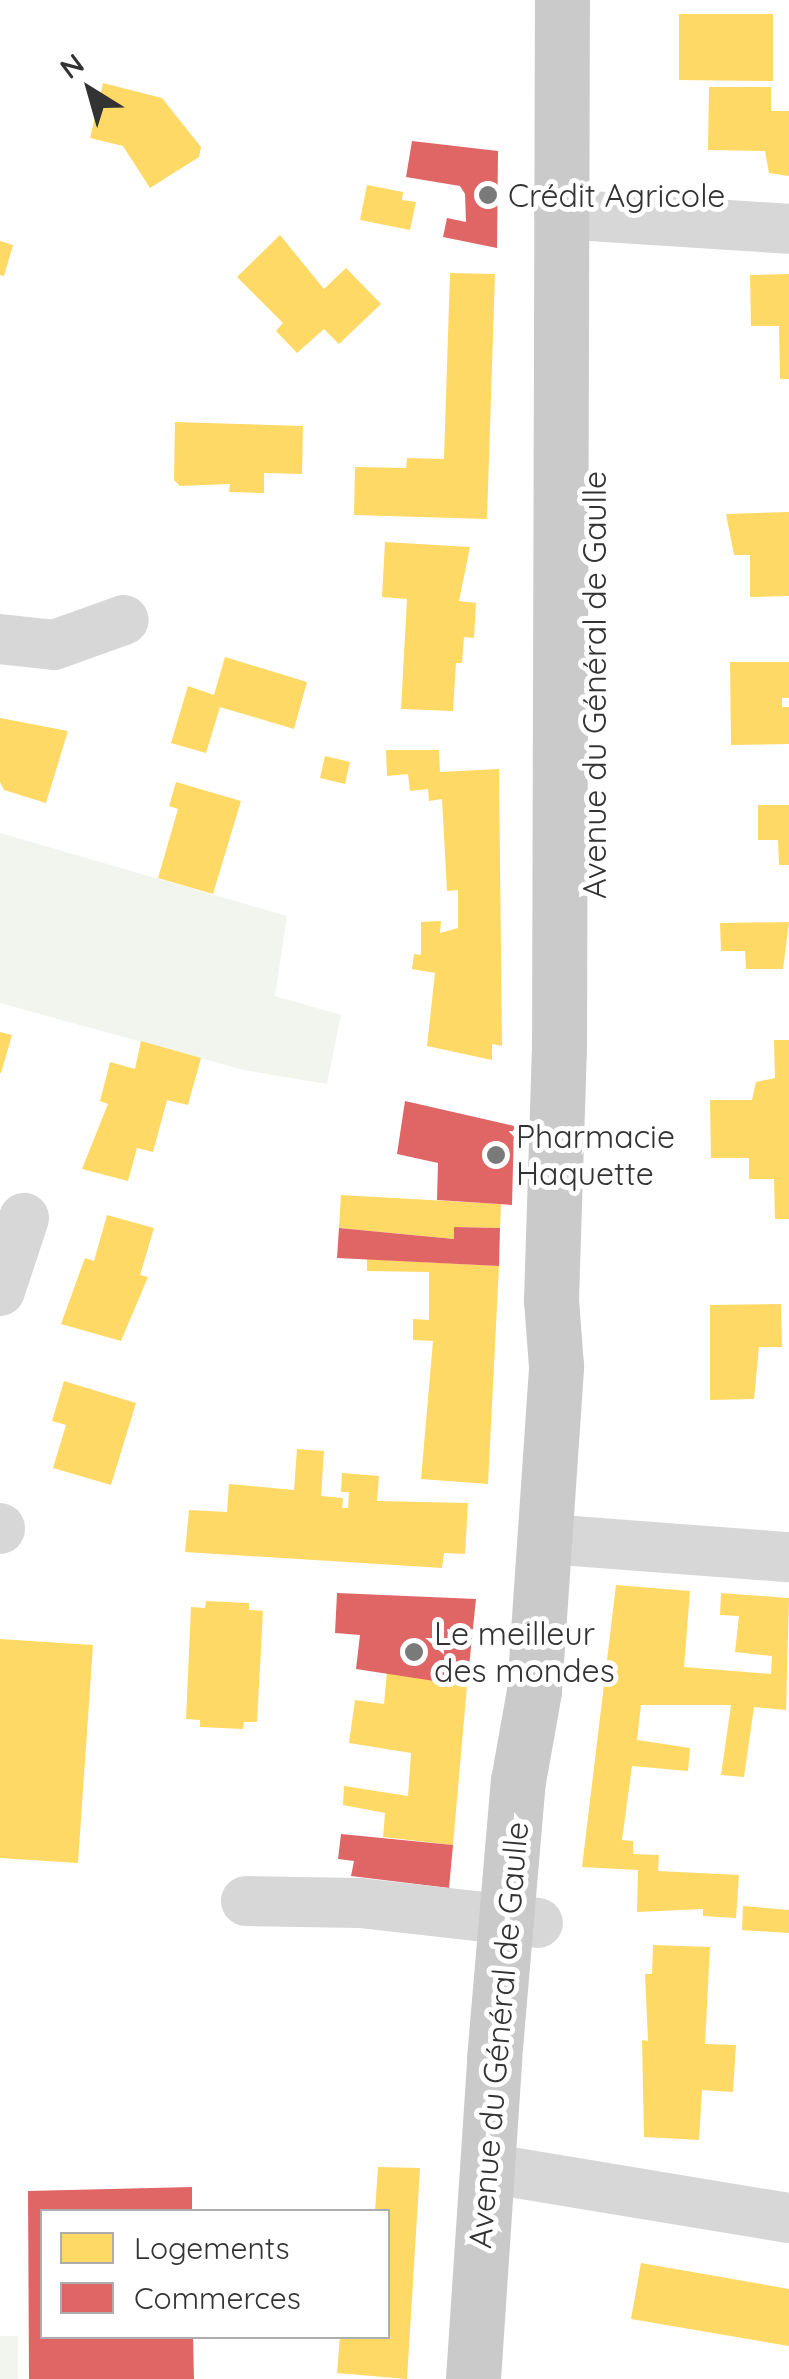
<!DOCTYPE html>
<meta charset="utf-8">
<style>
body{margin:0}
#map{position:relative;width:789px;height:2379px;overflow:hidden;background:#fff;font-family:Quicksand,sans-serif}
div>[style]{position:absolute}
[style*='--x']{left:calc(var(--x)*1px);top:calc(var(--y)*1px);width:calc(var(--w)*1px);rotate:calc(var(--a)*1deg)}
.green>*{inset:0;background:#f1f5ed}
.homes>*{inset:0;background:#ffd966}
.shops>*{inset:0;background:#e06666}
.minor>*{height:50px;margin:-25px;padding:0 25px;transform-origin:25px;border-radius:25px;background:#d7d7d7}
.major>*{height:55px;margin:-27.5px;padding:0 27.5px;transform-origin:27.5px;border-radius:27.5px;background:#cacaca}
.dots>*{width:28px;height:28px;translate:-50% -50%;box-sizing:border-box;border:5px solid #fff;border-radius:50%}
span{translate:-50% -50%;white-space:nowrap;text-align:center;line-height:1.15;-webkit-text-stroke:10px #fff;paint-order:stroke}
.poi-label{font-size:32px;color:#333}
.left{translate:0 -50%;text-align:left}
.street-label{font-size:32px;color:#333}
.legend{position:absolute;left:40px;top:2209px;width:350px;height:130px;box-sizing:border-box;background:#fff;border:2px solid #adadad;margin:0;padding:12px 18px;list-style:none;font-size:30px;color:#333}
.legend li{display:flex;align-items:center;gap:20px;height:50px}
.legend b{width:50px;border:2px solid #adadad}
.north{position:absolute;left:40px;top:40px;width:100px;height:100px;-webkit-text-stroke:8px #fff;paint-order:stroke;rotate:323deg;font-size:28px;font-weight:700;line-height:40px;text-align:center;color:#333}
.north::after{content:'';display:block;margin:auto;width:35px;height:45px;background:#333;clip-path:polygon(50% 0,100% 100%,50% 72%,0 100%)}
</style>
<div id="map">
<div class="green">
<i style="clip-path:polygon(0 833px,287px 916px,275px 996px,341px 1015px,327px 1084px,244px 1070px,0 1003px)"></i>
<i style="clip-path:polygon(0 2336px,18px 2336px,18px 2379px,0 2379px)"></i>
</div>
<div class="homes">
<i style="clip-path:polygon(679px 14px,773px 14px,773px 81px,679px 80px)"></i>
<i style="clip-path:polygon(103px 83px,162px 98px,201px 147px,199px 157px,150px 188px,123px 146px,90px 138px)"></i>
<i style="clip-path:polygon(709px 87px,771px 87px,771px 111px,789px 111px,789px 176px,769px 173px,765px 151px,708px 150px)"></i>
<i style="clip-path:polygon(367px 185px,403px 192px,402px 200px,416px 202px,410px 230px,360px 220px)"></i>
<i style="clip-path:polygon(280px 235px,324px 289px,346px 268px,381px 304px,339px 344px,324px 329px,297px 353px,276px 331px,283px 323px,237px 277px)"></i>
<i style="clip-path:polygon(0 241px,13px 245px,4px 276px,0 275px)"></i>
<i style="clip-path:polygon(450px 273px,495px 274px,487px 519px,354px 515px,355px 467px,406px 468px,407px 458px,444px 459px)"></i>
<i style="clip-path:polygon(789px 274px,789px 379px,780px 379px,779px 326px,751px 326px,750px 275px)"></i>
<i style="clip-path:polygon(175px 422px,303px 426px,302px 474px,264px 473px,264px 493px,229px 492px,230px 484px,180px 486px,174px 480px)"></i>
<i style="clip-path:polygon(789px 512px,789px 596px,750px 597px,750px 555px,734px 555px,726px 514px)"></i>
<i style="clip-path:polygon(385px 542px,470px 547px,459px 601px,476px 603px,474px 638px,464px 637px,462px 663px,456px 663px,453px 711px,401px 709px,407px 599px,382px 597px)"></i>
<i style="clip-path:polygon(225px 657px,307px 682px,294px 729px,220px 707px,206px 753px,171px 743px,188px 686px,214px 695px)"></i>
<i style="clip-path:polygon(730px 662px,789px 662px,789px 698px,782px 698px,782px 707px,789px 707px,789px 744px,731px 745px)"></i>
<i style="clip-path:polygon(0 718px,68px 731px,46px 803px,4px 790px,0 782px)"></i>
<i style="clip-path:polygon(386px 750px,439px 750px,440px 772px,499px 769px,502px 1046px,492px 1044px,492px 1060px,427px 1046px,435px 973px,412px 969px,414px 954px,421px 955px,421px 922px,441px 921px,440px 933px,458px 928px,458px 890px,447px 891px,442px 799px,429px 801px,428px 789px,410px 791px,408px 774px,387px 776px)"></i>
<i style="clip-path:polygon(325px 756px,350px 762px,345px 784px,320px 778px)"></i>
<i style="clip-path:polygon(176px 782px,241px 801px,213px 894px,158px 878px,178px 809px,169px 806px)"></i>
<i style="clip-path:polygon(758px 805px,789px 805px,789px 865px,779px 865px,778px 840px,758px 840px)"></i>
<i style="clip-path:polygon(789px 922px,783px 969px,746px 969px,745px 951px,721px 951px,720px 923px)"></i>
<i style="clip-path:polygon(0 1032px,12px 1035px,1px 1073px,0 1073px)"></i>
<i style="clip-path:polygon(774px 1040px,789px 1040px,789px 1219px,775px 1219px,774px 1179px,749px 1179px,749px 1158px,711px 1158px,710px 1100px,752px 1100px,756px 1082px,775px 1078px)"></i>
<i style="clip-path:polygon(141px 1041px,201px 1058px,188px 1105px,167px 1100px,153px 1152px,137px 1148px,128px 1181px,82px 1169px,108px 1104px,100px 1101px,110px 1062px,135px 1069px)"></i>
<i style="clip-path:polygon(341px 1195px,501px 1204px,500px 1228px,454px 1227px,454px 1239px,339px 1228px)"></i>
<i style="clip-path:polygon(107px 1215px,154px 1228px,140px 1275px,148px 1277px,121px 1341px,61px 1324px,85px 1258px,94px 1261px)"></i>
<i style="clip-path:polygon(367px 1259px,499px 1266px,488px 1484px,421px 1479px,433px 1341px,413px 1340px,413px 1319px,429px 1320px,429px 1272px,367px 1271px)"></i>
<i style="clip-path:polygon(781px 1304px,782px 1347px,759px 1347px,754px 1399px,710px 1400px,710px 1305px)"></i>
<i style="clip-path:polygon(64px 1381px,136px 1403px,111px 1485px,53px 1468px,66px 1425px,52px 1421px)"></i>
<i style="clip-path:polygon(297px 1449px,324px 1451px,321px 1496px,343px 1498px,342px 1508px,348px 1508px,349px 1492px,341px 1492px,342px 1473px,379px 1476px,377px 1501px,468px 1503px,465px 1554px,444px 1553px,442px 1568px,185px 1552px,189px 1510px,227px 1512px,229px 1484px,294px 1490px)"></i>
<i style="clip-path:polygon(616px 1585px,690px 1591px,684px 1667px,771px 1674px,772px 1656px,735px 1652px,739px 1616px,720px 1615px,721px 1593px,789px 1598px,786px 1710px,754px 1707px,744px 1777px,721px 1775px,731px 1705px,641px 1705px,637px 1740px,690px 1748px,688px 1771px,632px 1766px,622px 1840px,633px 1841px,633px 1854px,659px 1855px,658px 1871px,739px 1875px,736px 1918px,703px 1916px,703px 1909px,637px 1912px,638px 1870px,582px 1867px)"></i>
<i style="clip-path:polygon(206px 1601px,249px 1603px,249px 1610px,263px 1611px,257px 1722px,244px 1722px,243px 1729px,200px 1727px,200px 1720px,186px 1719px,191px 1607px,205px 1608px)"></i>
<i style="clip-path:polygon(0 1639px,93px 1645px,78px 1863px,0 1858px)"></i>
<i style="clip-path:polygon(387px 1672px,467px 1686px,453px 1845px,383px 1837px,385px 1813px,343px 1805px,344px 1786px,408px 1796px,411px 1753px,349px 1743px,355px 1700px,384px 1704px)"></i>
<i style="clip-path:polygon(743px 1906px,789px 1910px,789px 1933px,742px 1930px)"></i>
<i style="clip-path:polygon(653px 1945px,710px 1947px,705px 2044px,736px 2045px,733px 2092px,702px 2090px,699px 2140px,644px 2137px,642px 2040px,648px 2041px,645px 1974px,652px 1974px)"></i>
<i style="clip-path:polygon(378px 2167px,420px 2168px,407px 2379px,337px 2373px,340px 2336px,388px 2336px,388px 2212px,375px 2212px)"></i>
<i style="clip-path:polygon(641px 2263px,789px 2289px,789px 2346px,631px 2319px)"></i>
</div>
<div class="shops">
<i style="clip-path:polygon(412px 141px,498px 151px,497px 248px,443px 237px,447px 218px,466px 222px,465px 194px,460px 186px,406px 177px)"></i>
<i style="clip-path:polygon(405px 1101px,514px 1126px,512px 1205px,437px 1200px,438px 1163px,397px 1154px)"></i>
<i style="clip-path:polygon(454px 1227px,500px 1228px,499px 1266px,337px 1258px,339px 1228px,454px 1239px)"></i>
<i style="clip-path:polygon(337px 1593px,476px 1599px,467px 1686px,356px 1669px,360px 1635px,335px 1633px)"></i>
<i style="clip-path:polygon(341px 1834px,453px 1845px,449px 1888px,351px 1876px,354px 1861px,338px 1859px)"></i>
<i style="clip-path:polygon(192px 2187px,192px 2212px,42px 2212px,42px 2336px,193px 2336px,194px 2379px,29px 2379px,28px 2191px)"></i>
</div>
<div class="minor">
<i style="--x:559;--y:214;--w:230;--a:3.7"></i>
<i style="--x:0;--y:639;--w:54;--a:6.3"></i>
<i style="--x:54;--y:645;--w:74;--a:-19.7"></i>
<i style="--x:0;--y:1291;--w:77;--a:-71.8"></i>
<i style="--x:0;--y:1528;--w:1;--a:90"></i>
<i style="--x:547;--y:1539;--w:243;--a:4.3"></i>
<i style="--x:246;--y:1901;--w:114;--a:1"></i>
<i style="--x:360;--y:1903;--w:179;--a:6.4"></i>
<i style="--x:486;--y:2168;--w:307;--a:9.4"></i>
</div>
<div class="major">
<i style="--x:473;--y:2379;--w:321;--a:-86.2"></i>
<i style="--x:494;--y:2059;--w:279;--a:-85.1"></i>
<i style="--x:518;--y:1781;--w:91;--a:-79.9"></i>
<i style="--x:534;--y:1691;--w:326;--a:-86.1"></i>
<i style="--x:556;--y:1366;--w:66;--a:-94.3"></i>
<i style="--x:551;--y:1300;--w:249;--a:-88.2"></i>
<i style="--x:559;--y:1051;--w:1051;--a:-89.84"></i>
</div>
<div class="dots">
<i style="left:488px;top:195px;background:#7a7a7a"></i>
<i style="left:496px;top:1155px;background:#7a7a7a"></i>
<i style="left:414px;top:1652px;background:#7a7a7a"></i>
</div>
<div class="poi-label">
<span class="left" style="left:508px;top:195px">Crédit Agricole</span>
<span class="left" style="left:516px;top:1155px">Pharmacie<br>Haquette</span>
<span class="left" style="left:434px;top:1652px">Le meilleur<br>des mondes</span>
</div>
<div class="street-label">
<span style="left:594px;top:685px;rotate:-90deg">Avenue du Général de Gaulle</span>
<span style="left:498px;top:2035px;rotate:-85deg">Avenue du Général de Gaulle</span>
</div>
<ul class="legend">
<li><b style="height:28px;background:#ffd966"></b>Logements</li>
<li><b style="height:28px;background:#e06666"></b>Commerces</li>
</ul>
<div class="north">N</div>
</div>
